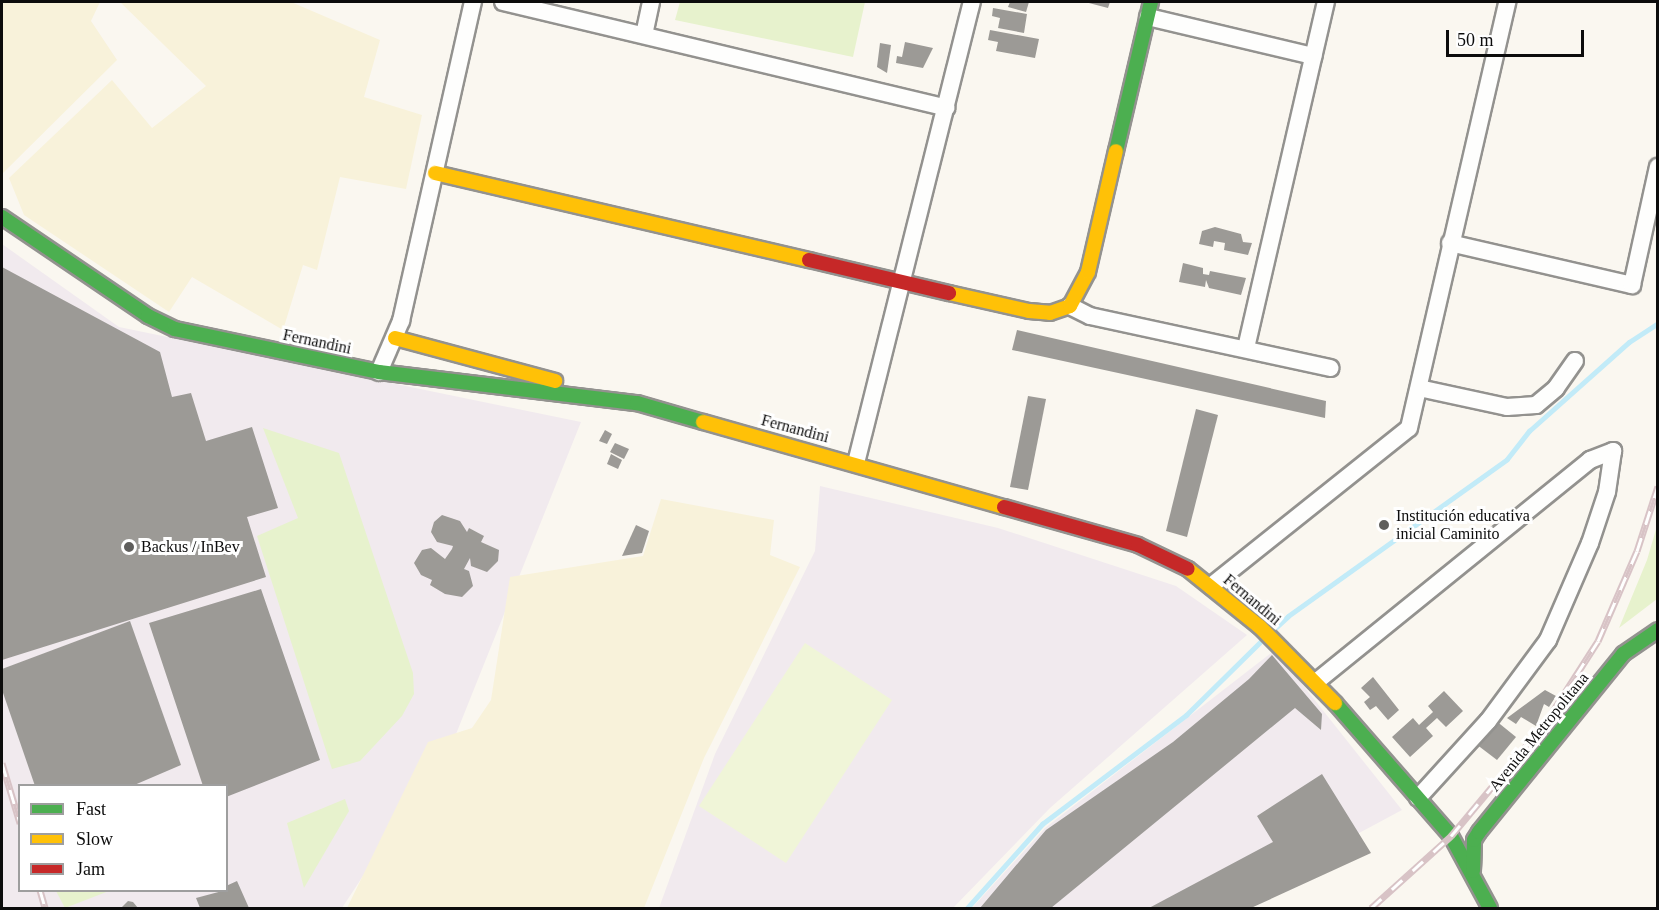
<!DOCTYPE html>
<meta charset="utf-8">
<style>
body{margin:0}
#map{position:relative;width:1659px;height:910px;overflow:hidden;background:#faf7f0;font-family:"Times New Roman",serif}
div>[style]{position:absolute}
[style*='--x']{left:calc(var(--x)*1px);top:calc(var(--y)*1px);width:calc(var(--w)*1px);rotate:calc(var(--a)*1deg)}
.industrial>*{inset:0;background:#f1eaee}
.farmland>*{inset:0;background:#f8f2da}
.green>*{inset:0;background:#e7f2cd}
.pitch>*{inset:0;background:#f0f5d8}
.stream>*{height:5px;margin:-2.5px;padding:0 2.5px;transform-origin:2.5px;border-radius:2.5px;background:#c2ebf8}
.building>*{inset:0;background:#9c9a96}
.roads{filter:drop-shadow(2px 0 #93928f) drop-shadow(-2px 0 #93928f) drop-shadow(0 2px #93928f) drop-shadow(0 -2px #93928f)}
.street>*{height:16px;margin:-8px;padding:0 8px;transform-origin:8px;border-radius:8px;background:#fefefd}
.fast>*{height:14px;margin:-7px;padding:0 7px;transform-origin:7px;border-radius:7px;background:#4caf50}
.slow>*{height:14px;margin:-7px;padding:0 7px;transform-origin:7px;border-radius:7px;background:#ffc107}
.jam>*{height:14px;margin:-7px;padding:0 7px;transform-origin:7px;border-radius:7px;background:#c62828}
.rail>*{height:7px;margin-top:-3.5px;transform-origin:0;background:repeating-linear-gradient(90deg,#fff 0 14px,#d8c3c6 0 28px);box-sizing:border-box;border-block:2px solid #d8c3c6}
.dots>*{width:16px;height:16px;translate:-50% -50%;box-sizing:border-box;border:3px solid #fff;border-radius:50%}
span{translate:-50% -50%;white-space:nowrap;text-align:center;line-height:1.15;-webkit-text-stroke:6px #fff;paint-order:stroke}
.street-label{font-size:16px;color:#0c0c0c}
.poi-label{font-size:16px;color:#0c0c0c}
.left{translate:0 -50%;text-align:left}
.frame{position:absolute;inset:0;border:3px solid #0c0c0c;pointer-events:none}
.legend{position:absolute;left:18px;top:784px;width:210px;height:108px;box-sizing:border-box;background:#fff;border:2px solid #9e9e9e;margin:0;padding:8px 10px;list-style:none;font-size:18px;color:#0c0c0c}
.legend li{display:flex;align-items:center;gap:12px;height:30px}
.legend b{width:30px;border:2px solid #9e9e9e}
.scale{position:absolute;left:1446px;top:30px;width:138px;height:27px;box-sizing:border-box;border:3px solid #0c0c0c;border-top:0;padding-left:8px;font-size:18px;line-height:21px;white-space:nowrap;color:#0c0c0c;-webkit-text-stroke:4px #fff;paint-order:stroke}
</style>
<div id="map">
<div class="industrial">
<i style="clip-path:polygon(evenodd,2px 244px,119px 327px,581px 422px,456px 734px,342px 908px,2px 908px,2px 244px,20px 786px,226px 786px,226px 890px,20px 890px,20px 786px)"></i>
<i style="clip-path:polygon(820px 486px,998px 528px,1176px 586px,1247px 635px,1050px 808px,953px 908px,659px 908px,715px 754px,815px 551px)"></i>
<i style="clip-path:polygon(1275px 650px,1402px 810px,1219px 908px,972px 908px,1045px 828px)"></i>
</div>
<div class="farmland">
<i style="clip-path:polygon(2px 2px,100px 2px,91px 21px,117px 60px,2px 174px)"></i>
<i style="clip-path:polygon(120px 2px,291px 2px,380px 40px,364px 97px,422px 115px,406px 189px,340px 177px,317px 270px,303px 265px,283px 330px,192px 277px,169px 312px,24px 215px,9px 178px,112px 80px,152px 128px,206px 86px)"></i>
<i style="clip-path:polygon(661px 499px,774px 520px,770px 555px,800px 567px,704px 758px,644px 908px,347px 908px,428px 742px,472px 728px,491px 700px,510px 577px,643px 556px)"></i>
</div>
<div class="green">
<i style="clip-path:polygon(680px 2px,865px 2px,853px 57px,675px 20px)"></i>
<i style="clip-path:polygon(263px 428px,339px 453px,413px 673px,414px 694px,402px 716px,360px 761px,332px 769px,257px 536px,298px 518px)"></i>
<i style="clip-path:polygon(1657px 526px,1657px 599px,1619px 628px,1647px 560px)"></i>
<i style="clip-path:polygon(345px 799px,349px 811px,304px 888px,287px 823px)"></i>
<i style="clip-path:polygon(56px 891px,56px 890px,109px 891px,65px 908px)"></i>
</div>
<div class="pitch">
<i style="clip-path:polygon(805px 643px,892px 700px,786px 863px,699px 806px)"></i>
</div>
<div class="stream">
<i style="--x:1271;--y:632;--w:23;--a:-43"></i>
<i style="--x:1288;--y:616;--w:269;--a:-35.6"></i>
<i style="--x:1507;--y:459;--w:36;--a:-52"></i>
<i style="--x:1529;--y:431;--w:134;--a:-41.7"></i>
<i style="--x:1629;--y:342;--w:35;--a:-33"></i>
<i style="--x:967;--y:908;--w:113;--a:-48.2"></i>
<i style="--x:1042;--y:824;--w:181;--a:-37.1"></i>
<i style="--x:1186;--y:715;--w:110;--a:-44.6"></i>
</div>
<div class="building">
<i style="clip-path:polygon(1010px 2px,1029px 2px,1026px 12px,1008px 7px)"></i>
<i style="clip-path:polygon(1085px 2px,1110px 2px,1108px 8px)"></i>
<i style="clip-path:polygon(993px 8px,1027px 14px,1024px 33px,998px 28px,1000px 18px,992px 16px)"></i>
<i style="clip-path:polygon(990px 30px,1039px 39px,1035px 58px,996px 51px,998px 42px,988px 40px)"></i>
<i style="clip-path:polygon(905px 42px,933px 48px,923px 68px,896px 63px,897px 56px,902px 57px)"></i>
<i style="clip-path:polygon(880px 43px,891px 45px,887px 73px,877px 67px)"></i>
<i style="clip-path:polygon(1215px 227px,1241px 234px,1243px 242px,1252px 243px,1248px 255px,1224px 250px,1225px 243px,1214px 241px,1213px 247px,1199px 244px,1202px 231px)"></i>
<i style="clip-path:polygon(1183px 263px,1203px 268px,1203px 274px,1209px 275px,1210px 271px,1246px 278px,1241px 295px,1209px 288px,1206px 280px,1205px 287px,1179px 282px)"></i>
<i style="clip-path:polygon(2px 267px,160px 352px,172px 397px,191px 393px,206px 441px,252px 427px,278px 508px,247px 517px,266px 577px,2px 660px)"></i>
<i style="clip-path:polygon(1017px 330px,1326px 401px,1325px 418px,1012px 350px)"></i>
<i style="clip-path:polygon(1028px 396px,1046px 399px,1028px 490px,1010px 487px)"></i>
<i style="clip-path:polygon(1196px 409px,1218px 415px,1187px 537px,1166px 531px)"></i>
<i style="clip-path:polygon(605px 430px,612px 434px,607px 444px,599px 441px)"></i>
<i style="clip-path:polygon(615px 443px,629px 449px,624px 459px,610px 452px)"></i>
<i style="clip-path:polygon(611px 454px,622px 460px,618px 469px,607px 464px)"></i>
<i style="clip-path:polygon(442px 515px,460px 521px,467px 532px,469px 528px,484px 536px,481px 542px,499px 550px,498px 561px,487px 572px,471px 566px,470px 558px,464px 569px,469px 571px,473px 586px,462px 597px,445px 594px,430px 585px,432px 580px,421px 575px,414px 563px,422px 550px,431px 548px,445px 559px,452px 549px,453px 546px,437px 542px,431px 532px,434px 522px)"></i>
<i style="clip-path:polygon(636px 525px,649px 531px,642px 553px,622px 556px)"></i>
<i style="clip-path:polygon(261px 589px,320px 760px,226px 797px,226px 786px,203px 786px,149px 623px)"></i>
<i style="clip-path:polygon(130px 621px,181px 765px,132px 786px,35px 786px,2px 690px,2px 669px)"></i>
<i style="clip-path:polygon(1272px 655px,1322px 714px,1321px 730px,1295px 708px,1051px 908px,980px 908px,1046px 830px,1173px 742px,1249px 679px)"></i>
<i style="clip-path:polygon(1373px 677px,1399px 710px,1388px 720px,1376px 706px,1370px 710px,1364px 702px,1370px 697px,1361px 688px)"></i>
<i style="clip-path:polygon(1545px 690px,1556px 696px,1549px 707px,1544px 704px,1536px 726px,1521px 717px,1516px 724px,1507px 718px)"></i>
<i style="clip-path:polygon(1444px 691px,1463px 711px,1446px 727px,1437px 718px,1426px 728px,1433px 736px,1410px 757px,1392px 737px,1413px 718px,1419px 725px,1433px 712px,1428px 706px)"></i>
<i style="clip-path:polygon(1495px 720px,1516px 737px,1497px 760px,1476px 744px)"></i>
<i style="clip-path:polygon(1322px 774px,1371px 853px,1251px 908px,1149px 908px,1273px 842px,1257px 816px)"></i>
<i style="clip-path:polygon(237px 881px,249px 908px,200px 908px,196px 898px,226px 890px,226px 886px)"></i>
<i style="clip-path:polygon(128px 901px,133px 902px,138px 908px,121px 908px)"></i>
</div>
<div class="roads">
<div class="street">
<i style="--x:503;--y:2;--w:456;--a:13.4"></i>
<i style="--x:1148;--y:17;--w:170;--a:13.3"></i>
<i style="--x:644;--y:35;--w:34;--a:-78"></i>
<i style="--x:1450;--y:243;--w:187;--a:13"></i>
<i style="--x:1632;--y:285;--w:121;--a:-77.6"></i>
<i style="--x:1070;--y:306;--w:22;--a:27"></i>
<i style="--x:1090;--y:316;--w:246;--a:12.2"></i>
<i style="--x:1246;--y:348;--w:355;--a:-77"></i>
<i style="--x:379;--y:372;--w:56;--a:-66.7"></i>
<i style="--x:401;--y:321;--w:327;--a:-77.3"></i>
<i style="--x:1419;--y:388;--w:90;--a:12.2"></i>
<i style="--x:1507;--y:407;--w:29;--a:-4"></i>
<i style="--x:1536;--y:405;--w:26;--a:-40"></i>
<i style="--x:1556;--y:388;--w:33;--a:-55"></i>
<i style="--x:856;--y:463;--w:475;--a:-75.9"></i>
<i style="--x:1211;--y:586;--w:253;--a:-38.6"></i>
<i style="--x:1409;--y:428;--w:437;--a:-77"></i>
<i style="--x:1316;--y:682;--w:353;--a:-39"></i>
<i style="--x:1590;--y:460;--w:25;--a:-21"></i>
<i style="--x:1613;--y:451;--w:41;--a:98.3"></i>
<i style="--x:1607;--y:492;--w:54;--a:108.4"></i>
<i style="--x:1590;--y:543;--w:106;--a:113.4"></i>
<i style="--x:1548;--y:640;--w:101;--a:126.5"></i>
<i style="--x:1488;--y:721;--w:104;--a:132.3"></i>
</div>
<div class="fast">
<i style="--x:1116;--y:151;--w:153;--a:-76.8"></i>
<i style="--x:2;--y:217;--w:176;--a:34.1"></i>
<i style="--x:148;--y:316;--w:30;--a:26"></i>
<i style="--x:175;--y:329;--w:208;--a:11.9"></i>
<i style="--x:379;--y:372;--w:260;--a:6.9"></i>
<i style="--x:637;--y:403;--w:69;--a:16.1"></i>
<i style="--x:1335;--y:703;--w:176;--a:48.9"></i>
<i style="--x:1451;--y:836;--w:82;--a:61.6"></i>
<i style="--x:1473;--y:871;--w:31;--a:-88"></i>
<i style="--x:1474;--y:840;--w:9;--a:-58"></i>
<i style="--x:1479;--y:832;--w:229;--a:-51"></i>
<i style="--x:1623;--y:654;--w:42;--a:-34.4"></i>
</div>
<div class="slow">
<i style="--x:435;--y:173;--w:384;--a:13.1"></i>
<i style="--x:949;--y:293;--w:82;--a:12.7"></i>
<i style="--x:1029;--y:311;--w:21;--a:5"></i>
<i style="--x:1050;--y:313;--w:21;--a:-19"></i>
<i style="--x:1070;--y:306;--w:38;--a:-62"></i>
<i style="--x:1088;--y:272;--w:124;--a:-77"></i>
<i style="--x:395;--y:338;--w:166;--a:15"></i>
<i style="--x:703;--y:422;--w:313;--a:15.8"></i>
<i style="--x:1188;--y:569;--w:92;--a:38.9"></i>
<i style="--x:1260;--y:627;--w:107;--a:45.4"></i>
</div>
<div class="jam">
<i style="--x:809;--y:260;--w:144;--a:13.3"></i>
<i style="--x:1004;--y:507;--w:139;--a:15.8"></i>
<i style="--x:1138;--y:545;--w:55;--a:25.6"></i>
</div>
</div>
<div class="rail">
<i style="--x:2;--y:763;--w:63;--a:73.3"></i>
<i style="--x:40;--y:890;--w:19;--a:74"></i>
<i style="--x:1371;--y:908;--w:108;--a:-42"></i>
<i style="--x:1451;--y:836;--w:148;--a:-50.2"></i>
<i style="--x:1546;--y:722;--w:96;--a:-57.3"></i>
<i style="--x:1598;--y:641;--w:98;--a:-66.6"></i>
<i style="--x:1637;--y:551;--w:68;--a:-72.1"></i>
</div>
<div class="dots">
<i style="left:1384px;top:525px;background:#5f5e5c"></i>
<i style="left:129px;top:547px;background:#5f5e5c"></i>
</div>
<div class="street-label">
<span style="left:317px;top:342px;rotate:12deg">Fernandini</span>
<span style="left:795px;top:429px;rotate:15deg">Fernandini</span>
<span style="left:1252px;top:600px;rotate:40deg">Fernandini</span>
<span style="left:1539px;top:732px;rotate:-51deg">Avenida Metropolitana</span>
</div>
<div class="poi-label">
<span class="left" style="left:1396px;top:525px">Institución educativa<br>inicial Caminito</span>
<span class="left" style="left:141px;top:547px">Backus / InBev</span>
</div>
<div class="frame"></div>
<ul class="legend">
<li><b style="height:8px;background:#4caf50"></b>Fast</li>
<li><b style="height:8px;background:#ffc107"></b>Slow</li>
<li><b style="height:8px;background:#c62828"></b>Jam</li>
</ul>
<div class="scale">50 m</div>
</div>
